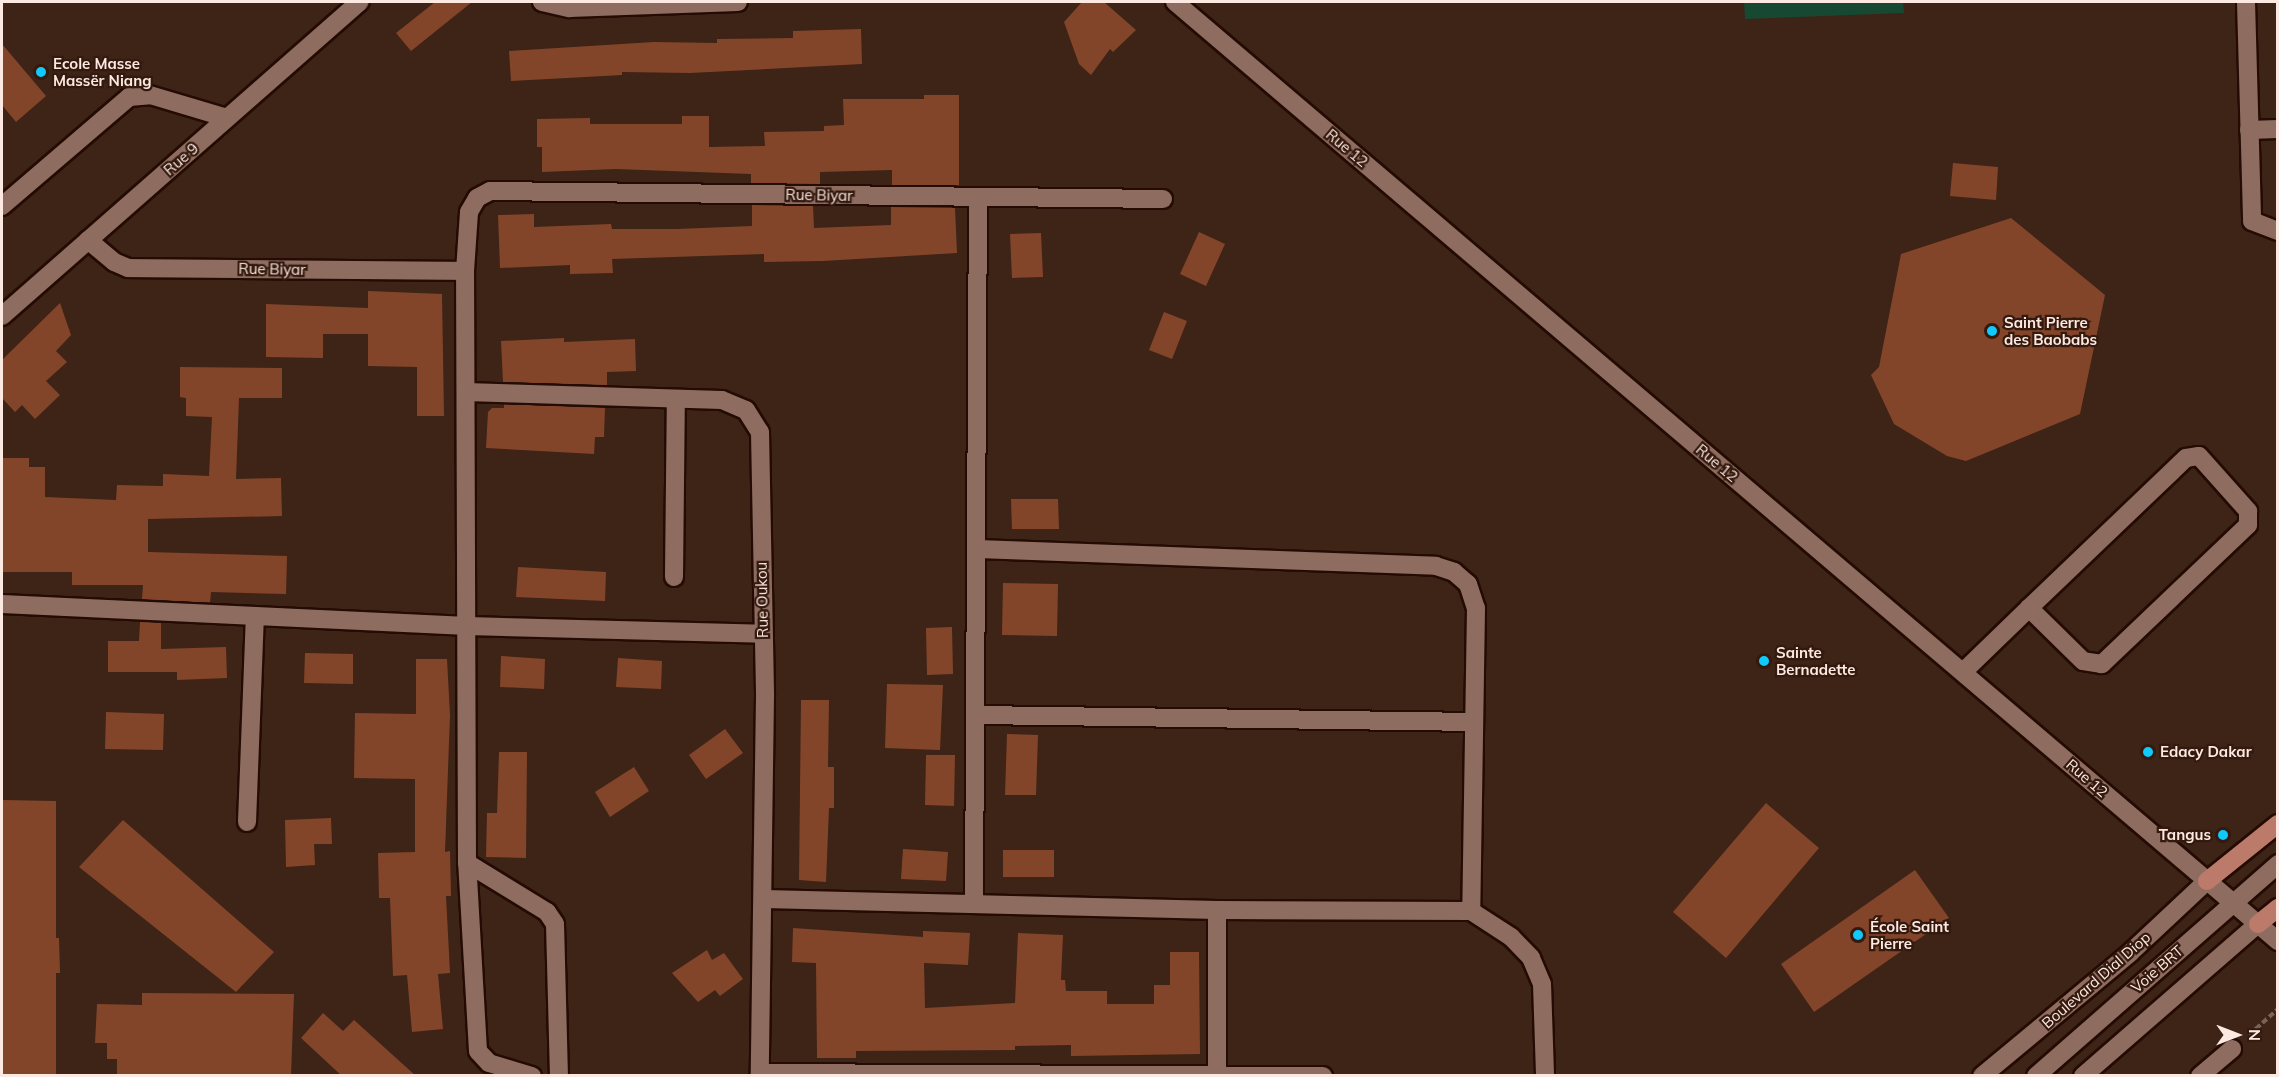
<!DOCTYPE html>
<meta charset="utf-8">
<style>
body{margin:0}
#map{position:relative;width:2279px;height:1077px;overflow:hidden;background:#3e2317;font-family:Mulish,sans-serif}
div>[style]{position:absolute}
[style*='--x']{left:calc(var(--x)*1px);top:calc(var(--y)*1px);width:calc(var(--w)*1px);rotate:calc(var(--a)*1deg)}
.green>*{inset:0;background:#174932}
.building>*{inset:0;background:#83452a}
.path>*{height:4px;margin-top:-2px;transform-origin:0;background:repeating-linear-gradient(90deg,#7a6257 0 6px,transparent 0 9px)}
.roads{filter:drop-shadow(2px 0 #240b03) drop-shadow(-2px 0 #240b03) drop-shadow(0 2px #240b03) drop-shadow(0 -2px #240b03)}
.minor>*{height:18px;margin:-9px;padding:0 9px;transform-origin:9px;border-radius:9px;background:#8e6d60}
.major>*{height:18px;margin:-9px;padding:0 9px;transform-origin:9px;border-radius:9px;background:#bb7a6a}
.dots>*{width:16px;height:16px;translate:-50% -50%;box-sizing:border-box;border:3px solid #34190e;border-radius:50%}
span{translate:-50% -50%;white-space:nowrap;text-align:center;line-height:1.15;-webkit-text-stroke:4.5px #34190e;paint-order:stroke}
.poi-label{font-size:15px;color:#fce9e1;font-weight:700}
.left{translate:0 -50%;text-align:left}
.right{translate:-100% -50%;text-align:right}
.street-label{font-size:15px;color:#fce9e1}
.frame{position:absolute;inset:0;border:3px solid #fce9e1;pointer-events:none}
.north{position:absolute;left:2207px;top:1005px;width:60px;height:60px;-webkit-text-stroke:4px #34190e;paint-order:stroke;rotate:90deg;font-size:16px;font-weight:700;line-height:24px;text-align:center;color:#fce9e1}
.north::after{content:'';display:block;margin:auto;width:21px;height:27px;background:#fce9e1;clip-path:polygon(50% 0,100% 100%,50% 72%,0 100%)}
</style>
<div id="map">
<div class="green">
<i style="clip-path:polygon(1744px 2px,1903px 2px,1904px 13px,1745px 19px)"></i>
</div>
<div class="building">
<i style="clip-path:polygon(435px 2px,472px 2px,411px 51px,396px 33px)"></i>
<i style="clip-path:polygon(1082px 2px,1104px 2px,1136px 30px,1113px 52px,1110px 49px,1091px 75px,1079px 64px,1064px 22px)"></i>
<i style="clip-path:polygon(861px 29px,862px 64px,690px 73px,622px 72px,622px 75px,511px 81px,509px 51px,654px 42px,717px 43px,717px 39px,793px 38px,793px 31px)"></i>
<i style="clip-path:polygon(2px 44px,46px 96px,16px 122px,2px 105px)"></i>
<i style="clip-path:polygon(924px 95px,959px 95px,959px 185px,892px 185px,892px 170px,820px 172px,820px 184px,751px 183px,751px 174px,616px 169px,542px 172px,542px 147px,537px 147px,537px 119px,590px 118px,590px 124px,682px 124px,682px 116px,709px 116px,709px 147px,765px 146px,764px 132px,824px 131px,824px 126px,844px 125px,843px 99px,924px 99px)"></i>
<i style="clip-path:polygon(1953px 163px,1998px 167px,1996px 200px,1950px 196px)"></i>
<i style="clip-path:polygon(752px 205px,813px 206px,814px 228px,891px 225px,891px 207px,955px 208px,957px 253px,823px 261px,764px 262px,764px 254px,612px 259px,613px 273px,570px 274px,570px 265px,500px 268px,498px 215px,534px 214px,534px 227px,611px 224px,612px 229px,677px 229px,752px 226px)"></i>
<i style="clip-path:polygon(2011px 218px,2105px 295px,2080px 414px,1966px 461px,1947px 456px,1894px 424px,1871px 375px,1879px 367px,1901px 254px)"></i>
<i style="clip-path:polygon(1199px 232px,1225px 244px,1206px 286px,1180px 274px)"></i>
<i style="clip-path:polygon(1041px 233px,1043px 277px,1012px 278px,1010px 234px)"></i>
<i style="clip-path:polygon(368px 291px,442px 294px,444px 416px,417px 416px,417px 367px,368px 366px,368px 334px,323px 334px,323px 358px,266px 357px,266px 304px,368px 308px)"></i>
<i style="clip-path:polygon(60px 303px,71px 335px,56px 351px,67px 362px,46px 381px,60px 395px,35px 419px,22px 405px,15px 412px,2px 398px,2px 360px)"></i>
<i style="clip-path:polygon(1164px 312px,1187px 321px,1172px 359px,1149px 350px)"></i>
<i style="clip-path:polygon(564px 338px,564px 342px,635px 339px,636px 371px,607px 372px,607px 385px,503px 382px,501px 341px)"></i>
<i style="clip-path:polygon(180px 367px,282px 368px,282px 398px,239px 398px,236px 479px,281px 478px,282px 516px,148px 519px,148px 552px,287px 556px,286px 594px,211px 592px,210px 603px,142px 599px,143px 585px,72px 585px,72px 572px,2px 572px,2px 458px,29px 458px,29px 467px,45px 467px,45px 497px,116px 500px,117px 485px,163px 486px,163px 474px,209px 476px,212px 417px,186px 416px,186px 398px,180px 397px)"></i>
<i style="clip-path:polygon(504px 404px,605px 408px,604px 437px,595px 437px,594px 454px,486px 448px,488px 412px,492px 408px,504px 408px)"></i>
<i style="clip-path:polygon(1011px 499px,1058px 499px,1059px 529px,1012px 529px)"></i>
<i style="clip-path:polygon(518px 567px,606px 572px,605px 601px,516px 597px)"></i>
<i style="clip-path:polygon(1003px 583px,1058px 584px,1057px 636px,1002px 635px)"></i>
<i style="clip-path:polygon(140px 622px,161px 623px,161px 649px,226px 647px,227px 678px,177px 680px,177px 672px,108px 672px,108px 641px,139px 641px)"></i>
<i style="clip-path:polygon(952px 627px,953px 674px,927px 675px,926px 628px)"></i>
<i style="clip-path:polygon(305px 653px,353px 654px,353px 684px,304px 683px)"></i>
<i style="clip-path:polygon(501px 656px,545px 659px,544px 689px,500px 687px)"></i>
<i style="clip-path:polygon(618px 658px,662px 661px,661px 689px,616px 687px)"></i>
<i style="clip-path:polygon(416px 659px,447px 659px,450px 715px,445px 852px,450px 851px,451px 896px,446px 896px,450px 973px,438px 974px,443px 1029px,412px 1032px,407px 975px,393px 976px,390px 898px,379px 898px,378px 853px,415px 852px,415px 779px,354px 778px,355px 713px,416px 714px)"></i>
<i style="clip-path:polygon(887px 684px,943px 685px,940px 750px,885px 748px)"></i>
<i style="clip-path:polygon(801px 700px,829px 700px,828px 767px,834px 767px,834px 808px,829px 808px,826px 882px,799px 880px)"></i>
<i style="clip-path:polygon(106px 712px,164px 714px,163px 750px,105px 749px)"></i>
<i style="clip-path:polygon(725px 729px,743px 753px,706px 779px,689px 755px)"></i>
<i style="clip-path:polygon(1007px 734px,1038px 735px,1036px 795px,1005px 795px)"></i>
<i style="clip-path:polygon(499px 752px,527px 752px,526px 858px,486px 857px,487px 813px,497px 813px)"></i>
<i style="clip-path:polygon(926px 755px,955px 755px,954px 806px,925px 805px)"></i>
<i style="clip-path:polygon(634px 767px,649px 791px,610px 817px,595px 792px)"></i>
<i style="clip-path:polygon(2px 800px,56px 801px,56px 938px,59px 938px,60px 973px,56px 973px,56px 1076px,2px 1076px)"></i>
<i style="clip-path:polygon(1766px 803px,1819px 848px,1726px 958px,1673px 912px)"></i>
<i style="clip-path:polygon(331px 818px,332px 844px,314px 844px,315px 865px,286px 867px,285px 820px)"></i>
<i style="clip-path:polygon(123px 820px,274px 952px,236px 992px,79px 867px)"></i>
<i style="clip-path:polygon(903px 849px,948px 852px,946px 881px,901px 879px)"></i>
<i style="clip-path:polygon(1003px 850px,1054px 850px,1054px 877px,1003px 877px)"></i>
<i style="clip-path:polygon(1915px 870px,1949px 918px,1814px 1012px,1781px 964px)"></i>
<i style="clip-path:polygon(793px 928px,923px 937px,923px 931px,970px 933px,968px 965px,924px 963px,925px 1008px,1015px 1003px,1018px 933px,1063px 935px,1061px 980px,1065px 980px,1066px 991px,1107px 991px,1107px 1004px,1154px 1004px,1154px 985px,1170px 985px,1170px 952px,1199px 952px,1200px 1054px,1071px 1056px,1071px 1045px,1015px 1046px,1015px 1050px,856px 1051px,856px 1058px,817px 1058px,816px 963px,792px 962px)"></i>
<i style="clip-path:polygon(707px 950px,712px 960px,724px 953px,743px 979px,720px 996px,715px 990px,698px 1002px,672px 973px)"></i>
<i style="clip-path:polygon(142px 993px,294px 994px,291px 1076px,117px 1076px,117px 1059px,107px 1059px,107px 1043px,95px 1043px,97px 1004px,142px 1005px)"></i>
<i style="clip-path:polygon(323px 1013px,343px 1031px,354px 1020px,416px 1076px,342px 1076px,301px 1038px)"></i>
</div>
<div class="path">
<i style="--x:2249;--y:1035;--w:39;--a:-42"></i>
</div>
<div class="roads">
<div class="minor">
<i style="--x:542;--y:2;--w:28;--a:13"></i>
<i style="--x:569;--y:8;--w:169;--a:-2"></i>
<i style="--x:1175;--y:2;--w:1449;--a:40.41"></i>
<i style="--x:2246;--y:2;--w:219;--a:88.4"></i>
<i style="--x:2252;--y:221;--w:28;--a:21"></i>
<i style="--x:2249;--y:130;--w:29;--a:-2"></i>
<i style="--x:2;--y:206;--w:167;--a:-40.6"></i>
<i style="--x:129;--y:97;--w:21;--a:-5"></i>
<i style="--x:150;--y:95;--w:80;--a:16.6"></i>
<i style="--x:88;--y:240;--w:34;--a:40"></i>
<i style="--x:114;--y:262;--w:15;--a:23"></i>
<i style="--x:128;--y:268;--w:337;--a:0.5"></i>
<i style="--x:2;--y:316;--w:476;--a:-41.3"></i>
<i style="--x:466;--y:392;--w:256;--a:1.8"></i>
<i style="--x:722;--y:400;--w:26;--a:23"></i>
<i style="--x:746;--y:410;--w:26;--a:58"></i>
<i style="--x:760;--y:432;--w:264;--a:88.9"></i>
<i style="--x:765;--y:696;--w:380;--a:90.8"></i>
<i style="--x:978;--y:549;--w:458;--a:2.1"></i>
<i style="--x:1436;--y:566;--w:19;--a:18"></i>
<i style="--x:1454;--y:572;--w:18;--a:41"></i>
<i style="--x:1468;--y:584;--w:25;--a:72"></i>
<i style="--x:1476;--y:608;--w:303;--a:90.9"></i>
<i style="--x:674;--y:577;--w:178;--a:-89.4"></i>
<i style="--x:2;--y:604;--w:466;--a:2.7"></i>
<i style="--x:467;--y:626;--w:296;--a:1.5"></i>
<i style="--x:1963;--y:672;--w:92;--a:-44.1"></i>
<i style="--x:2029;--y:608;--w:217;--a:-43.7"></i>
<i style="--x:2186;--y:458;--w:13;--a:-9"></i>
<i style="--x:2199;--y:456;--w:74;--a:48.3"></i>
<i style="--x:2248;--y:511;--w:14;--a:90"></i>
<i style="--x:2248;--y:525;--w:202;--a:136.4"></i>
<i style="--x:2102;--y:664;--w:19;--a:-171"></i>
<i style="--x:2083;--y:661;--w:76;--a:-135.5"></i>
<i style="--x:976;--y:715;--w:498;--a:0.8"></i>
<i style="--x:247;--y:822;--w:206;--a:-87.8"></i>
<i style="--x:467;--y:863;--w:94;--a:31.5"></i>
<i style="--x:547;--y:912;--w:14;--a:56"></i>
<i style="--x:555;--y:924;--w:152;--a:88.5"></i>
<i style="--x:764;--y:899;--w:453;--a:1.4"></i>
<i style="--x:1217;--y:910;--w:254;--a:0.2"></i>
<i style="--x:1471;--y:911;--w:48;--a:33"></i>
<i style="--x:1511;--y:937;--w:29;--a:46"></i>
<i style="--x:1531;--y:958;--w:28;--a:67"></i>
<i style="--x:1542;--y:984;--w:92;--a:88.1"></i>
<i style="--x:974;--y:904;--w:706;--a:-89.68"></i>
<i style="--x:760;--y:1073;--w:563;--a:0.31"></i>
<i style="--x:532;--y:1076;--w:45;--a:-163.2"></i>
<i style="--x:489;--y:1063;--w:16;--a:-133"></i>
<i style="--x:478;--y:1051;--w:188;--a:-93.3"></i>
<i style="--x:467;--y:863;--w:592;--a:-90.19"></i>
<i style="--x:465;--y:271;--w:59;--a:-86.1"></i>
<i style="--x:469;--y:212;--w:16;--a:-60"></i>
<i style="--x:477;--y:198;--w:15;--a:-28"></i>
<i style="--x:490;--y:191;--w:673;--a:0.68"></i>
<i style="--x:1217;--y:1076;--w:166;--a:-90"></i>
<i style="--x:1982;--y:1076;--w:192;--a:-39.7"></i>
<i style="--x:2130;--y:953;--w:105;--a:-43.1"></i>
<i style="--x:2036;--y:1076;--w:322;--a:-41.2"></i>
<i style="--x:2083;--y:1076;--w:232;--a:-41"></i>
<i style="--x:2200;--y:1076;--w:42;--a:-40.2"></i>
</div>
<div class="major">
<i style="--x:2207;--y:881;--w:91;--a:-38.8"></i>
<i style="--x:2258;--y:924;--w:26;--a:-39"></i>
</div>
</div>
<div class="dots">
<i style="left:41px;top:72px;background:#0fcafa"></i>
<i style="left:1992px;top:331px;background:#0fcafa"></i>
<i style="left:1764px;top:661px;background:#0fcafa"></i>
<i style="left:2148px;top:752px;background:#0fcafa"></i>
<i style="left:2223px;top:835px;background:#0fcafa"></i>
<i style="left:1858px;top:935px;background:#0fcafa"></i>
</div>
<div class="poi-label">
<span class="left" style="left:53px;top:72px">Ecole Masse<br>Massër Niang</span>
<span class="left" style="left:2004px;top:331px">Saint Pierre<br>des Baobabs</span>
<span class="left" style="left:1776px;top:661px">Sainte<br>Bernadette</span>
<span class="left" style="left:2160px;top:752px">Edacy Dakar</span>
<span class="right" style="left:2211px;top:835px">Tangus</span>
<span class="left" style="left:1870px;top:935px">École Saint<br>Pierre</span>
</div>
<div class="street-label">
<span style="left:1347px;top:148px;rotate:40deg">Rue 12</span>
<span style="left:181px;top:159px;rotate:-41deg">Rue 9</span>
<span style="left:819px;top:195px;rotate:1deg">Rue Biyar</span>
<span style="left:272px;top:269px;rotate:1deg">Rue Biyar</span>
<span style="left:1717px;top:463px;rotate:40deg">Rue 12</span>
<span style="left:762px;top:600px;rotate:-91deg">Rue Oukou</span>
<span style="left:2087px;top:778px;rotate:41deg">Rue 12</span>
<span style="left:2157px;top:969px;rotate:-41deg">Voie BRT</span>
<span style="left:2096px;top:980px;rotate:-41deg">Boulevard Dial Diop</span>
</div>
<div class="frame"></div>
<div class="north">N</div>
</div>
